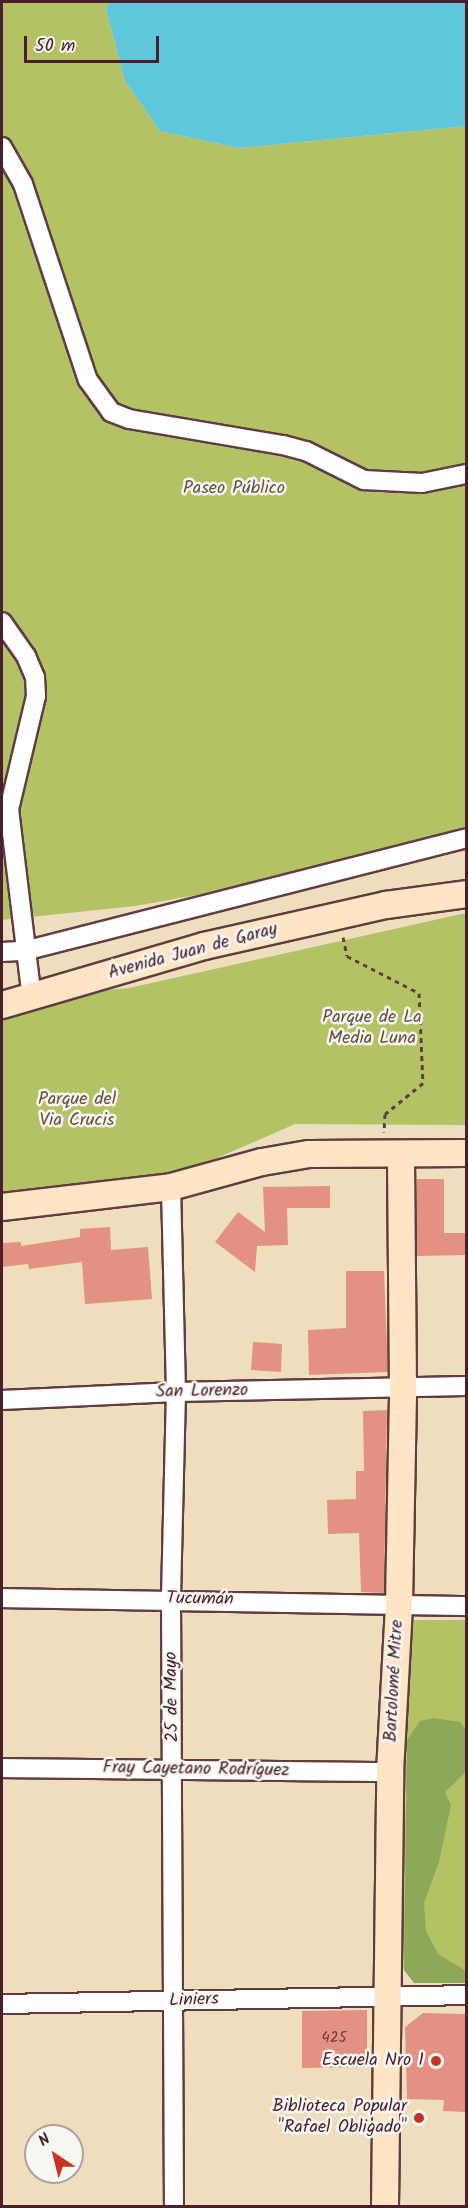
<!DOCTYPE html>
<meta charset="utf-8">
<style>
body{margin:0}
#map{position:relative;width:468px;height:2208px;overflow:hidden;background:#eedebd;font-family:Kalam,sans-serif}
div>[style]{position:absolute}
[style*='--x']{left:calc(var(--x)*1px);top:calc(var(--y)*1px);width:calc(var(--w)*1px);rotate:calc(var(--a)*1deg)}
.green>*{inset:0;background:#b3c265}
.forest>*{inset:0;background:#8ea85a}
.water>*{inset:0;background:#5fc6dc}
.building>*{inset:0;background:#e29182}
.path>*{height:3px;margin-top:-1.5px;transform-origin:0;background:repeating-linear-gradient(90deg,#633c41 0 4.5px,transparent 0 9px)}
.roads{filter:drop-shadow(2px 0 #633c41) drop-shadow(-2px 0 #633c41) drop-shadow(0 2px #633c41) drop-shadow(0 -2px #633c41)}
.street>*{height:18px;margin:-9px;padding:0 9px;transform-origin:9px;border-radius:9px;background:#fff}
.secondary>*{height:26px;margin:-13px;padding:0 13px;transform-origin:13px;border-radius:13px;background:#fee5c5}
.dots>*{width:16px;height:16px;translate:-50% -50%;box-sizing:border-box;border:3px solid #f6f6f2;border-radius:50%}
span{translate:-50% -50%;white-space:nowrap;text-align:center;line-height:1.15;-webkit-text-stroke:5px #f6f6f2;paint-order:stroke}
.number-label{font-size:15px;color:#703c41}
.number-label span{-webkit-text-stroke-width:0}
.park-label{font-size:18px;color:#6a503c}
.street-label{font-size:18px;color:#4a1f2b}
.poi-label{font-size:18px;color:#4a1f2b}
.right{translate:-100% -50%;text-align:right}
.frame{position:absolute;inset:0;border:3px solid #4a1f2b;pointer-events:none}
.north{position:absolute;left:24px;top:2124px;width:60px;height:60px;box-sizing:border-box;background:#f6f6f2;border:2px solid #b1a0a2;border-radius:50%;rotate:325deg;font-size:16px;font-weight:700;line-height:24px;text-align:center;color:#4a1f2b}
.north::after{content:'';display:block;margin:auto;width:21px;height:27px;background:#c8321e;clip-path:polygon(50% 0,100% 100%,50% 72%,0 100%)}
.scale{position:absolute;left:24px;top:36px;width:135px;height:27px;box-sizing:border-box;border:3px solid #4a1f2b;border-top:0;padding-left:8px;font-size:18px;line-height:21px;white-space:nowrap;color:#4a1f2b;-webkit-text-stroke:4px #f6f6f2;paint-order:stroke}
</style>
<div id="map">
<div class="green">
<i style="clip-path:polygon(2px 2px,109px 2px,106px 10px,125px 81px,160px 131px,239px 148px,466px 126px,466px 830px,292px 878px,135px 906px,2px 920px)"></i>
<i style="clip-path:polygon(466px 913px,466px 1125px,295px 1124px,169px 1179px,2px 1199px,2px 999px,129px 988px)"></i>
<i style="clip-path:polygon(414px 1620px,466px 1620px,466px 1983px,414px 1983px,402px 1966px,409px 1631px)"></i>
</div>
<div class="forest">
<i style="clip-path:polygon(433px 1718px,460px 1722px,466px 1730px,466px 1772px,445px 1792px,451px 1805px,439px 1862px,424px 1903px,426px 1931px,438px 1954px,466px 1971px,466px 1983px,414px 1983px,404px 1970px,407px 1740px,420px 1721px)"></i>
</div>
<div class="water">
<i style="clip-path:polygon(109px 2px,466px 2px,466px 126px,239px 148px,160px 131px,125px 81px,106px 10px)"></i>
</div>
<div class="building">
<i style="clip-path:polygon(417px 1179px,444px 1179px,444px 1233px,466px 1233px,466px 1255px,417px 1256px)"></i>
<i style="clip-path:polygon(330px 1186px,330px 1208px,287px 1208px,288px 1245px,257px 1246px,255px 1272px,215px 1242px,238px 1212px,265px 1232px,263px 1187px)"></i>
<i style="clip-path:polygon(110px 1227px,111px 1250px,148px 1247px,152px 1299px,85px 1304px,82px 1262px,29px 1269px,28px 1264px,2px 1267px,2px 1243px,21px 1242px,21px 1246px,80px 1237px,80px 1229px)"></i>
<i style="clip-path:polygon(346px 1271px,384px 1271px,388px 1372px,309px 1375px,308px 1330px,346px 1328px)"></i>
<i style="clip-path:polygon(253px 1342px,282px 1344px,281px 1372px,251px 1370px)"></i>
<i style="clip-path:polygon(387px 1410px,384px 1593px,361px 1592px,359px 1533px,328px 1534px,327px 1500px,356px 1499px,356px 1471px,364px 1471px,363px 1411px)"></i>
<i style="clip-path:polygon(367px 2010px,367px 2067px,302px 2068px,302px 2011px)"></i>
<i style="clip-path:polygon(423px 2013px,466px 2014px,466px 2112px,443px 2111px,444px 2100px,407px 2099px,405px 2027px)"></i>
</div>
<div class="path">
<i style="--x:343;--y:937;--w:19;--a:78"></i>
<i style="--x:347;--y:956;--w:81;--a:27.2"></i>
<i style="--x:419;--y:993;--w:90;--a:87.5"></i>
<i style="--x:423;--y:1083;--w:49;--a:140.8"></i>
<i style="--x:385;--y:1114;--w:18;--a:93"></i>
</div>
<div class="roads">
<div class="street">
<i style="--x:2;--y:147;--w:43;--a:60.4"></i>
<i style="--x:23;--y:184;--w:206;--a:71.7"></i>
<i style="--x:88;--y:380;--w:39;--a:54"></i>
<i style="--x:111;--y:412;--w:19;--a:21"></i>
<i style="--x:129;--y:419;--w:156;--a:9.6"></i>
<i style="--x:283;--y:445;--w:24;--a:15"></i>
<i style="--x:306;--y:451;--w:65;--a:26.6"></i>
<i style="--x:364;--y:480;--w:58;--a:3"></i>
<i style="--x:422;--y:483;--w:45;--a:-11.6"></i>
<i style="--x:2;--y:622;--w:42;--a:54.8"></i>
<i style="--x:26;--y:656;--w:23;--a:67"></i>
<i style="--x:35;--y:677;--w:19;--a:87"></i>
<i style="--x:36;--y:696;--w:116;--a:103.4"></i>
<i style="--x:9;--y:809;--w:190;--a:83.1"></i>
<i style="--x:2;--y:952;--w:22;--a:-3"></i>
<i style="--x:24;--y:951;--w:456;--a:-14.3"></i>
<i style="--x:171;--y:1187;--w:205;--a:88.6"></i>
<i style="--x:176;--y:1392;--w:207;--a:91.4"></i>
<i style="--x:171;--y:1599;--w:607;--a:89.72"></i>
<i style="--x:2;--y:1400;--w:174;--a:-2.6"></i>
<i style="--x:176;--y:1392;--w:290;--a:-1.2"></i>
<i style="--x:2;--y:1598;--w:464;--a:1"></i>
<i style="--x:2;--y:1768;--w:388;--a:0.6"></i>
<i style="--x:2;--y:2004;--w:464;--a:-1.1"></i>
</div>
<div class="secondary">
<i style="--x:2;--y:1005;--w:210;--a:-16.3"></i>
<i style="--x:204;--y:946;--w:187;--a:-12.7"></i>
<i style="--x:386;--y:905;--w:81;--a:-7.8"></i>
<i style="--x:2;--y:1207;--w:170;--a:-6.7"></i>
<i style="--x:171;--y:1187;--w:94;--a:-15.4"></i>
<i style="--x:262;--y:1162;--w:48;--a:-9.7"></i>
<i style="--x:309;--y:1154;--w:157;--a:-0.4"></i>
<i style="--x:385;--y:2206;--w:434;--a:-89.3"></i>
<i style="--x:390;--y:1772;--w:168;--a:-86.9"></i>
<i style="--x:399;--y:1604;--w:216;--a:-88.9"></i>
<i style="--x:403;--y:1388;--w:233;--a:-90.5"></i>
</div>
</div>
<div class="dots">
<i style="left:436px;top:2061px;background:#c8321e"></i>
<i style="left:419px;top:2118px;background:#c8321e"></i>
</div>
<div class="number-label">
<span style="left:334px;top:2039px">425</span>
</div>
<div class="park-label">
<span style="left:234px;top:489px">Paseo Público</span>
<span style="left:372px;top:1029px">Parque de La<br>Media Luna</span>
<span style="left:77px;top:1111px">Parque del<br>Via Crucis</span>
</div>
<div class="street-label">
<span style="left:193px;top:952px;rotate:-15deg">Avenida Juan de Garay</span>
<span style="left:202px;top:1392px;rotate:-1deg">San Lorenzo</span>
<span style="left:200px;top:1600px;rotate:1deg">Tucumán</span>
<span style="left:395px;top:1681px;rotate:-87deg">Bartolomé Mitre</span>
<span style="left:173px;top:1697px;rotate:-91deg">25 de Mayo</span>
<span style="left:196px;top:1770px;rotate:1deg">Fray Cayetano Rodríguez</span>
<span style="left:194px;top:2001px;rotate:-2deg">Liniers</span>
</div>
<div class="poi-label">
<span class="right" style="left:424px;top:2061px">Escuela Nro 1</span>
<span class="right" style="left:407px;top:2118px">Biblioteca Popular<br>"Rafael Obligado"</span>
</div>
<div class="frame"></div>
<div class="north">N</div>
<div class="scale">50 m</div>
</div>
